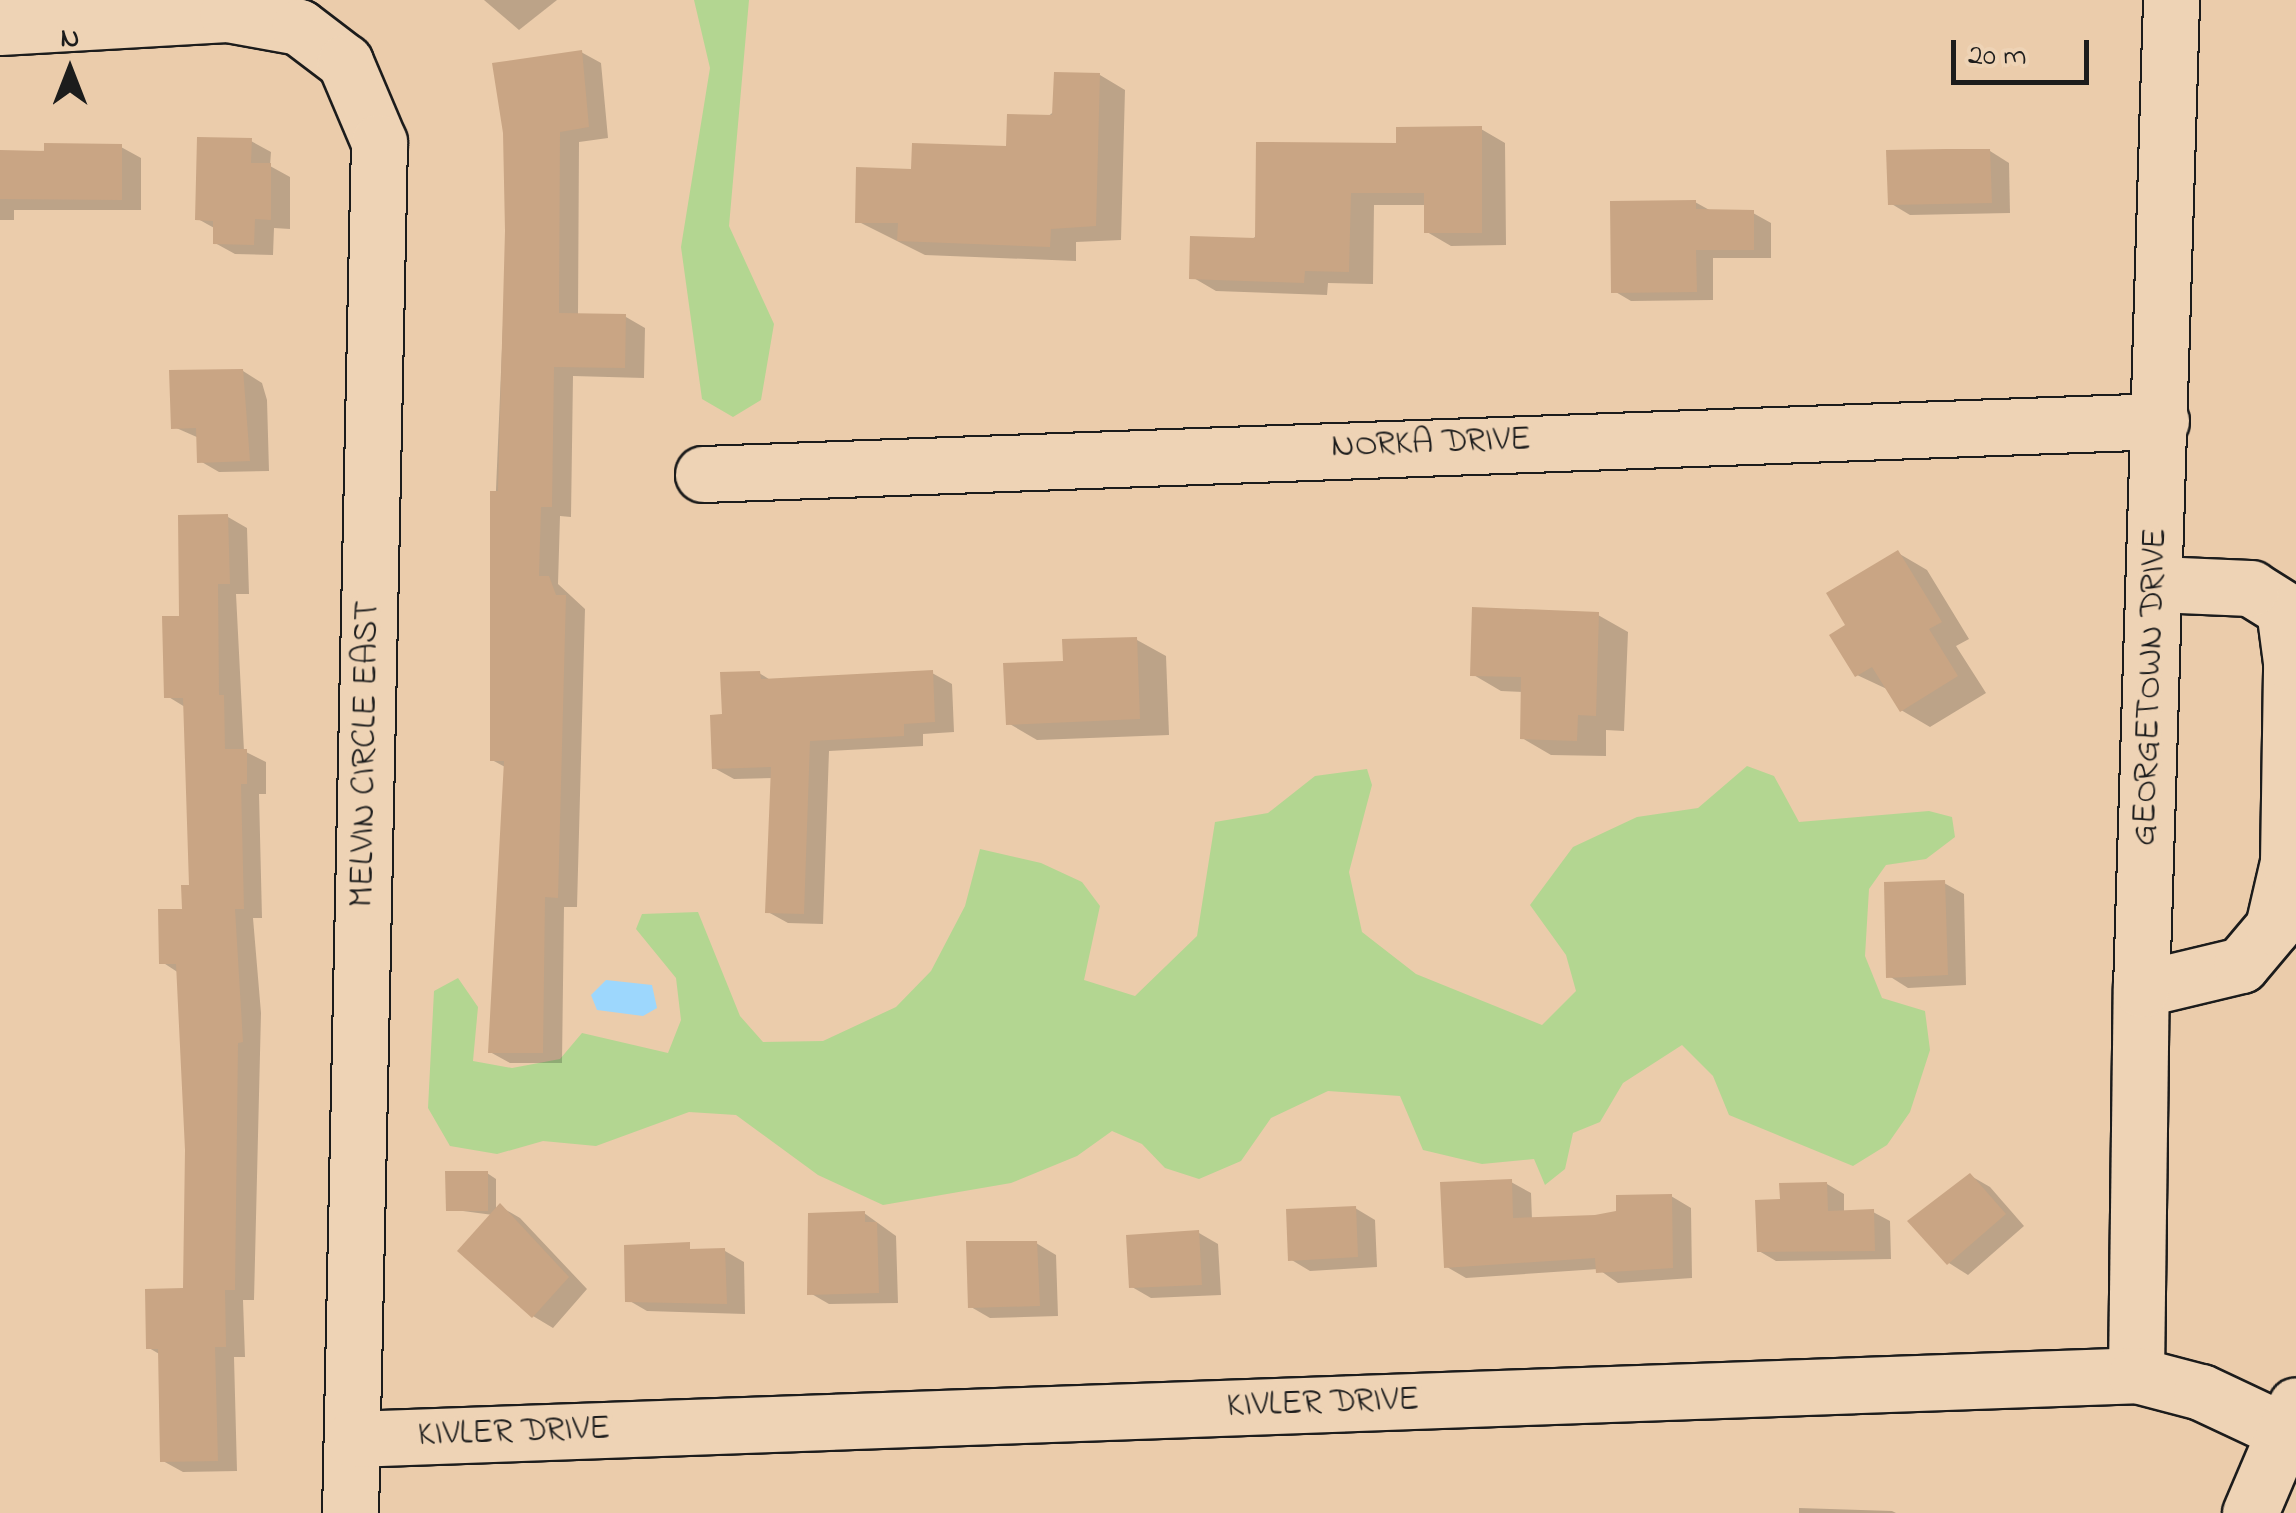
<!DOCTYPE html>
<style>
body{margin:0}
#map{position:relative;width:2296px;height:1513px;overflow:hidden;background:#ebccab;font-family:"Indie Flower",sans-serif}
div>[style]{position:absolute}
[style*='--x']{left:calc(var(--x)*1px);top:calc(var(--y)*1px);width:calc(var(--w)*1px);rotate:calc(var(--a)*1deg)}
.green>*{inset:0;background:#b3d691}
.water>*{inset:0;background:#9dd7fd}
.shadow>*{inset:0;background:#0003}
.building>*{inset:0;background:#c9a584}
.roads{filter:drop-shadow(2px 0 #1c1c1c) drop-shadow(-2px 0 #1c1c1c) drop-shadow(0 2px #1c1c1c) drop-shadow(0 -2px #1c1c1c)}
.minor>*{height:55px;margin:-27.5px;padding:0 27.5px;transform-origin:27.5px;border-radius:27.5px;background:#eed3b5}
span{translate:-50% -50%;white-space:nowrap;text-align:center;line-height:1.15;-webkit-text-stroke:8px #eed3b5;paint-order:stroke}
.street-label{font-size:35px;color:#1c1c1c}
.north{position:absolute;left:20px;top:20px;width:100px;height:100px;-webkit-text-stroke:8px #eed3b5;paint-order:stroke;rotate:0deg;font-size:28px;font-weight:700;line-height:40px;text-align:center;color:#1c1c1c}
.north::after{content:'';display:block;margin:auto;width:35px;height:45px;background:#1c1c1c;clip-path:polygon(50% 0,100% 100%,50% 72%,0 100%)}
.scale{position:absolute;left:1951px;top:40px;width:138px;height:45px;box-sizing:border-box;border:5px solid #1c1c1c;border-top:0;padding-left:12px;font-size:30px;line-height:35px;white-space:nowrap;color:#1c1c1c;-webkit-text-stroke:8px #eed3b5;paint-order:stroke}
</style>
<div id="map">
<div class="green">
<i style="clip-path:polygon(694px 0,749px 0,729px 226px,774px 324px,761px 400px,733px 417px,702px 399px,681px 247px,710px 68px)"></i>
<i style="clip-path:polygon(1747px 766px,1774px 776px,1799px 822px,1929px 811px,1952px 817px,1955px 837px,1926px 859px,1886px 865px,1869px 889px,1865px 956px,1882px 998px,1925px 1011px,1930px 1050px,1910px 1112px,1887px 1145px,1853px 1166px,1729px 1115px,1713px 1076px,1682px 1045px,1623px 1083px,1600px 1122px,1573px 1133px,1565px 1169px,1545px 1185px,1534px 1159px,1482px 1164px,1423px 1150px,1400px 1096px,1328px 1091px,1271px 1118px,1241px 1161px,1199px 1179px,1165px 1168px,1142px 1144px,1112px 1131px,1077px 1156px,1011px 1183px,883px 1205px,818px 1175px,736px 1115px,689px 1112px,596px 1146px,543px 1141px,497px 1154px,450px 1146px,428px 1108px,434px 991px,458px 978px,478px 1007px,473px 1061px,512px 1068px,560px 1059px,582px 1033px,668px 1053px,681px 1020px,676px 978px,636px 929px,642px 914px,698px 912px,740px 1016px,763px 1042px,823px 1041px,896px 1007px,931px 971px,965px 906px,980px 849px,1041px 863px,1082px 882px,1100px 906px,1084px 980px,1135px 996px,1197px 936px,1215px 822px,1268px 813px,1315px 776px,1367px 769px,1372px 785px,1349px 872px,1362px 932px,1416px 974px,1542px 1025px,1576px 991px,1566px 955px,1530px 905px,1573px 847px,1637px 817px,1698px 808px)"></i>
</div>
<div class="water">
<i style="clip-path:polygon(606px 980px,652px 985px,657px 1008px,643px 1016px,597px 1010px,591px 995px)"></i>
</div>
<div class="shadow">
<i style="clip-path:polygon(484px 0,557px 0,519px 30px)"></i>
<i style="clip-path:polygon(581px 52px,601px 63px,608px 138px,579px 142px,578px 316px,626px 317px,645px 328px,644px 378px,573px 376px,571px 517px,560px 516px,558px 584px,585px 609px,577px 907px,564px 907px,562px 1063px,510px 1063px,490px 1052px,507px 768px,492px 760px,491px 607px,507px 231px)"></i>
<i style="clip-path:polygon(1100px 75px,1125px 90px,1121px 240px,1076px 242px,1076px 261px,925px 255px,857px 221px,913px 171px,1008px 148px)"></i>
<i style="clip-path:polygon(1481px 129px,1505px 143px,1506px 245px,1451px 246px,1427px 232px,1426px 205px,1374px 205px,1373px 284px,1328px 283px,1327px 295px,1216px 291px,1192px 277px,1398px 146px)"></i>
<i style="clip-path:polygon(251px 141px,271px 152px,270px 166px,290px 177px,290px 229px,274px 228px,273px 255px,235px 254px,215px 243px,216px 229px,198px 219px)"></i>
<i style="clip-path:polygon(121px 147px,141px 158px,141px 210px,14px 210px,14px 220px,0 220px,0 153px)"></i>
<i style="clip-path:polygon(1990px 151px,2009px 163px,2010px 213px,1910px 215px,1890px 203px)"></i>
<i style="clip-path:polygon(1695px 202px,1713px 212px,1753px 213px,1771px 223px,1771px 258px,1713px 258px,1713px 300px,1631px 301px,1614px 291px)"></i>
<i style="clip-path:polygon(243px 371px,262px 383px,267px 400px,269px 471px,219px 472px,200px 461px,199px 438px,174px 427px)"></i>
<i style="clip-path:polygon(228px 517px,247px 528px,249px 594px,236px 594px,244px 751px,266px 762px,266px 794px,259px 794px,262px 918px,253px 918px,261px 1013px,254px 1300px,243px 1300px,245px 1357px,234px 1357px,237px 1471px,183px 1472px,163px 1461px,161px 1355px,149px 1348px,186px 1291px,185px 1045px,179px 973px,162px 962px,192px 888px,185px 707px,167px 696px,181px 619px)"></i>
<i style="clip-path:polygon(1898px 553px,1927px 570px,1969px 639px,1956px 646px,1986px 693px,1930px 727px,1901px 710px,1889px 690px,1857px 675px,1849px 626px)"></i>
<i style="clip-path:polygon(1598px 615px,1628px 632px,1624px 731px,1606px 730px,1606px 756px,1551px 755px,1522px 738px,1523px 692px,1501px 691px,1472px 674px)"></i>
<i style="clip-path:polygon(1137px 640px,1166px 656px,1169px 735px,1037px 740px,1008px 723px,1066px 663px)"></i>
<i style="clip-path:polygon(759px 673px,772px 681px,932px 673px,952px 684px,954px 732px,923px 734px,923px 746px,829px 751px,823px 924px,788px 923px,768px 912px,773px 778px,734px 779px,714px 768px,725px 716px)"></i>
<i style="clip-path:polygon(1944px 883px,1964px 894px,1966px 985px,1908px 988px,1889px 976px)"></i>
<i style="clip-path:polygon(487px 1173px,496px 1179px,496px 1212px,501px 1207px,520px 1218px,587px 1289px,553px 1328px,533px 1316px,493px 1215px,448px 1209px)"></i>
<i style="clip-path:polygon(1971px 1176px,1990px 1187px,2024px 1226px,1968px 1275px,1949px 1263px,1911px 1221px)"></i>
<i style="clip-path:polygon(1511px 1182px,1531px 1193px,1532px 1220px,1595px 1218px,1671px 1196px,1691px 1208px,1692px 1278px,1618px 1283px,1598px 1269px,1466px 1278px,1447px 1267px)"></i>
<i style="clip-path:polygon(1827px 1184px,1844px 1194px,1844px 1213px,1873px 1212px,1890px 1221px,1891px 1259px,1776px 1261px,1759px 1251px,1783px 1202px)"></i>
<i style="clip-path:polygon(1355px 1208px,1375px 1220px,1377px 1267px,1310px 1271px,1290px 1259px)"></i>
<i style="clip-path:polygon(864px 1213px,896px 1236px,898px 1303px,829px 1304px,810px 1293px)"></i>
<i style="clip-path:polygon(1199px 1233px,1218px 1244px,1221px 1295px,1151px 1298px,1132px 1287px)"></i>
<i style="clip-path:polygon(1036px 1243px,1056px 1255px,1058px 1316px,990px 1318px,971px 1307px)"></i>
<i style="clip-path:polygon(725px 1251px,744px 1262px,745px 1314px,647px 1311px,628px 1300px)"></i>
<i style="clip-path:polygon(1799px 1508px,1892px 1511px,1896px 1513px,1799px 1513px)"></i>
</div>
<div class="building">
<i style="clip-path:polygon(582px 50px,589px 127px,560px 132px,559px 313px,626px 314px,625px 368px,554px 367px,552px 507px,541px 507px,539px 576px,549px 576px,556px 595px,566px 595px,558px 898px,545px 897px,543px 1053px,488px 1053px,504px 761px,490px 761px,490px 491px,498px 491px,505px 231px,503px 133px,492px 63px)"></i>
<i style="clip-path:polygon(1054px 72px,1100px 73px,1096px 226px,1051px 229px,1050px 247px,897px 241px,898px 223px,855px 223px,856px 167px,911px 169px,912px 143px,1006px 146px,1007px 114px,1052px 115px)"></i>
<i style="clip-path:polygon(1482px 126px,1482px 233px,1424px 233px,1424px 193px,1351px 193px,1349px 272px,1305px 271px,1304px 283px,1189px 279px,1190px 236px,1255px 238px,1256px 142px,1396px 143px,1396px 127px)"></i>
<i style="clip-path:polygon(197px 137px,252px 138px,251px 163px,271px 163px,271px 220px,255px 219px,254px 245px,213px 244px,213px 221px,195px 220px)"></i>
<i style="clip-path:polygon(44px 143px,122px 144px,122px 200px,0 199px,0 150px,44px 151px)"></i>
<i style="clip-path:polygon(1946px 149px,1990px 149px,1992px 203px,1888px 205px,1886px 150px)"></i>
<i style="clip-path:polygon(1696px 200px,1696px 209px,1754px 210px,1754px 250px,1696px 250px,1697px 292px,1611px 293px,1610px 201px)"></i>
<i style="clip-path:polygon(243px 369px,250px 461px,197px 463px,196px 428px,171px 429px,169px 370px)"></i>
<i style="clip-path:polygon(228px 514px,230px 584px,218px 584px,219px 695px,224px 695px,225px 749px,247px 749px,247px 784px,241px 784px,244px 909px,235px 909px,243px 1042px,238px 1043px,235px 1290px,225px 1290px,226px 1347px,215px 1347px,218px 1461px,160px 1462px,158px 1349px,146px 1349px,145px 1289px,183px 1288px,185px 1150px,176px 964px,159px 964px,158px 909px,182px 909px,181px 885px,189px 885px,183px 698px,164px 698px,162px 616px,179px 616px,178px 515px)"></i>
<i style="clip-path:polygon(1898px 550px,1942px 622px,1929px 629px,1958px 676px,1900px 712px,1872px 667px,1855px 677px,1829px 635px,1845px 625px,1826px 593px)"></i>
<i style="clip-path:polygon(1472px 607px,1599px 612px,1596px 716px,1578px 715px,1577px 741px,1520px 739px,1521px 677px,1470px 676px)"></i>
<i style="clip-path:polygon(1137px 637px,1140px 719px,1006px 725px,1003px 663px,1063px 661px,1062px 639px)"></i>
<i style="clip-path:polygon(933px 670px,935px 722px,904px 724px,904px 736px,810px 741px,804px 914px,765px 913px,771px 767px,712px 769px,710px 715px,722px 714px,720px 672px,760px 671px,761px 679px)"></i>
<i style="clip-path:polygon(1945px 880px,1948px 975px,1886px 978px,1884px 882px)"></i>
<i style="clip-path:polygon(445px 1171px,488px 1171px,488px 1211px,446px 1211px)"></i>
<i style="clip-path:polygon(1970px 1173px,2006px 1214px,1947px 1265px,1907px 1221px)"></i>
<i style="clip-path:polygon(1512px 1179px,1513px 1218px,1595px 1215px,1616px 1211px,1616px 1195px,1672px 1194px,1673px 1268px,1596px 1273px,1595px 1258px,1444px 1268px,1440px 1182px)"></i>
<i style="clip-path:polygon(1827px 1182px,1828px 1211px,1874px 1209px,1875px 1251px,1757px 1252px,1755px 1200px,1780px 1199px,1779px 1183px)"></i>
<i style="clip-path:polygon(500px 1203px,569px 1277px,532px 1318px,457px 1251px)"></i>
<i style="clip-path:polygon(1356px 1206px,1358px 1257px,1288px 1261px,1286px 1209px)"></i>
<i style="clip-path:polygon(865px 1211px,865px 1222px,877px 1222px,879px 1293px,807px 1295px,808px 1213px)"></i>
<i style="clip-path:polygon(1199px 1230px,1202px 1285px,1129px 1288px,1126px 1235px)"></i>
<i style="clip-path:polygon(966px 1241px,1037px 1241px,1040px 1306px,968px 1308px)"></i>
<i style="clip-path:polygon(690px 1242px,690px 1249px,725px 1248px,727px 1304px,625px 1302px,624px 1245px)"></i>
</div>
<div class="roads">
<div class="minor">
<i style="--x:0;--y:27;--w:227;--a:-3.3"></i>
<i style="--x:227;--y:14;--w:73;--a:10.2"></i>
<i style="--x:299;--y:27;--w:58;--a:37.3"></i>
<i style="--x:345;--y:62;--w:87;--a:67"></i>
<i style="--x:379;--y:142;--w:1371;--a:91.21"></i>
<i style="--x:703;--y:474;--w:1459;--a:-2.08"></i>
<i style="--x:2141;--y:989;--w:103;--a:-13.5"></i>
<i style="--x:2241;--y:965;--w:50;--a:-49.9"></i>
<i style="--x:2273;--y:927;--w:67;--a:-77"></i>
<i style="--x:2288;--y:862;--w:200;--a:-89.1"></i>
<i style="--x:2291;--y:662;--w:53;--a:-97.5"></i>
<i style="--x:2284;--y:609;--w:39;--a:-148"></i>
<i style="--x:2251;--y:588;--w:96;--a:-177.6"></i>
<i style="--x:2136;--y:1375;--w:386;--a:-89.3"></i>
<i style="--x:2141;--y:989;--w:989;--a:-88.26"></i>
<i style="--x:352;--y:1439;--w:1785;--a:-2.05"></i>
<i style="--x:2136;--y:1375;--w:67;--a:14.7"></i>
<i style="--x:2201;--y:1392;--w:92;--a:25.2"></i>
<i style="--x:2250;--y:1513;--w:117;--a:-66.9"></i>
</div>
</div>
<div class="street-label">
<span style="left:1431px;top:444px;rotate:-2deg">NORKA DRIVE</span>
<span style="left:2151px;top:687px;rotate:-88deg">GEORGETOWN DRIVE</span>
<span style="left:366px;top:754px;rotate:-89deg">MELVIN CIRCLE EAST</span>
<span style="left:1323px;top:1404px;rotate:-2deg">KIVLER DRIVE</span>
<span style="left:514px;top:1433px;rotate:-2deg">KIVLER DRIVE</span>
</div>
<div class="north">N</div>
<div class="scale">20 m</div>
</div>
